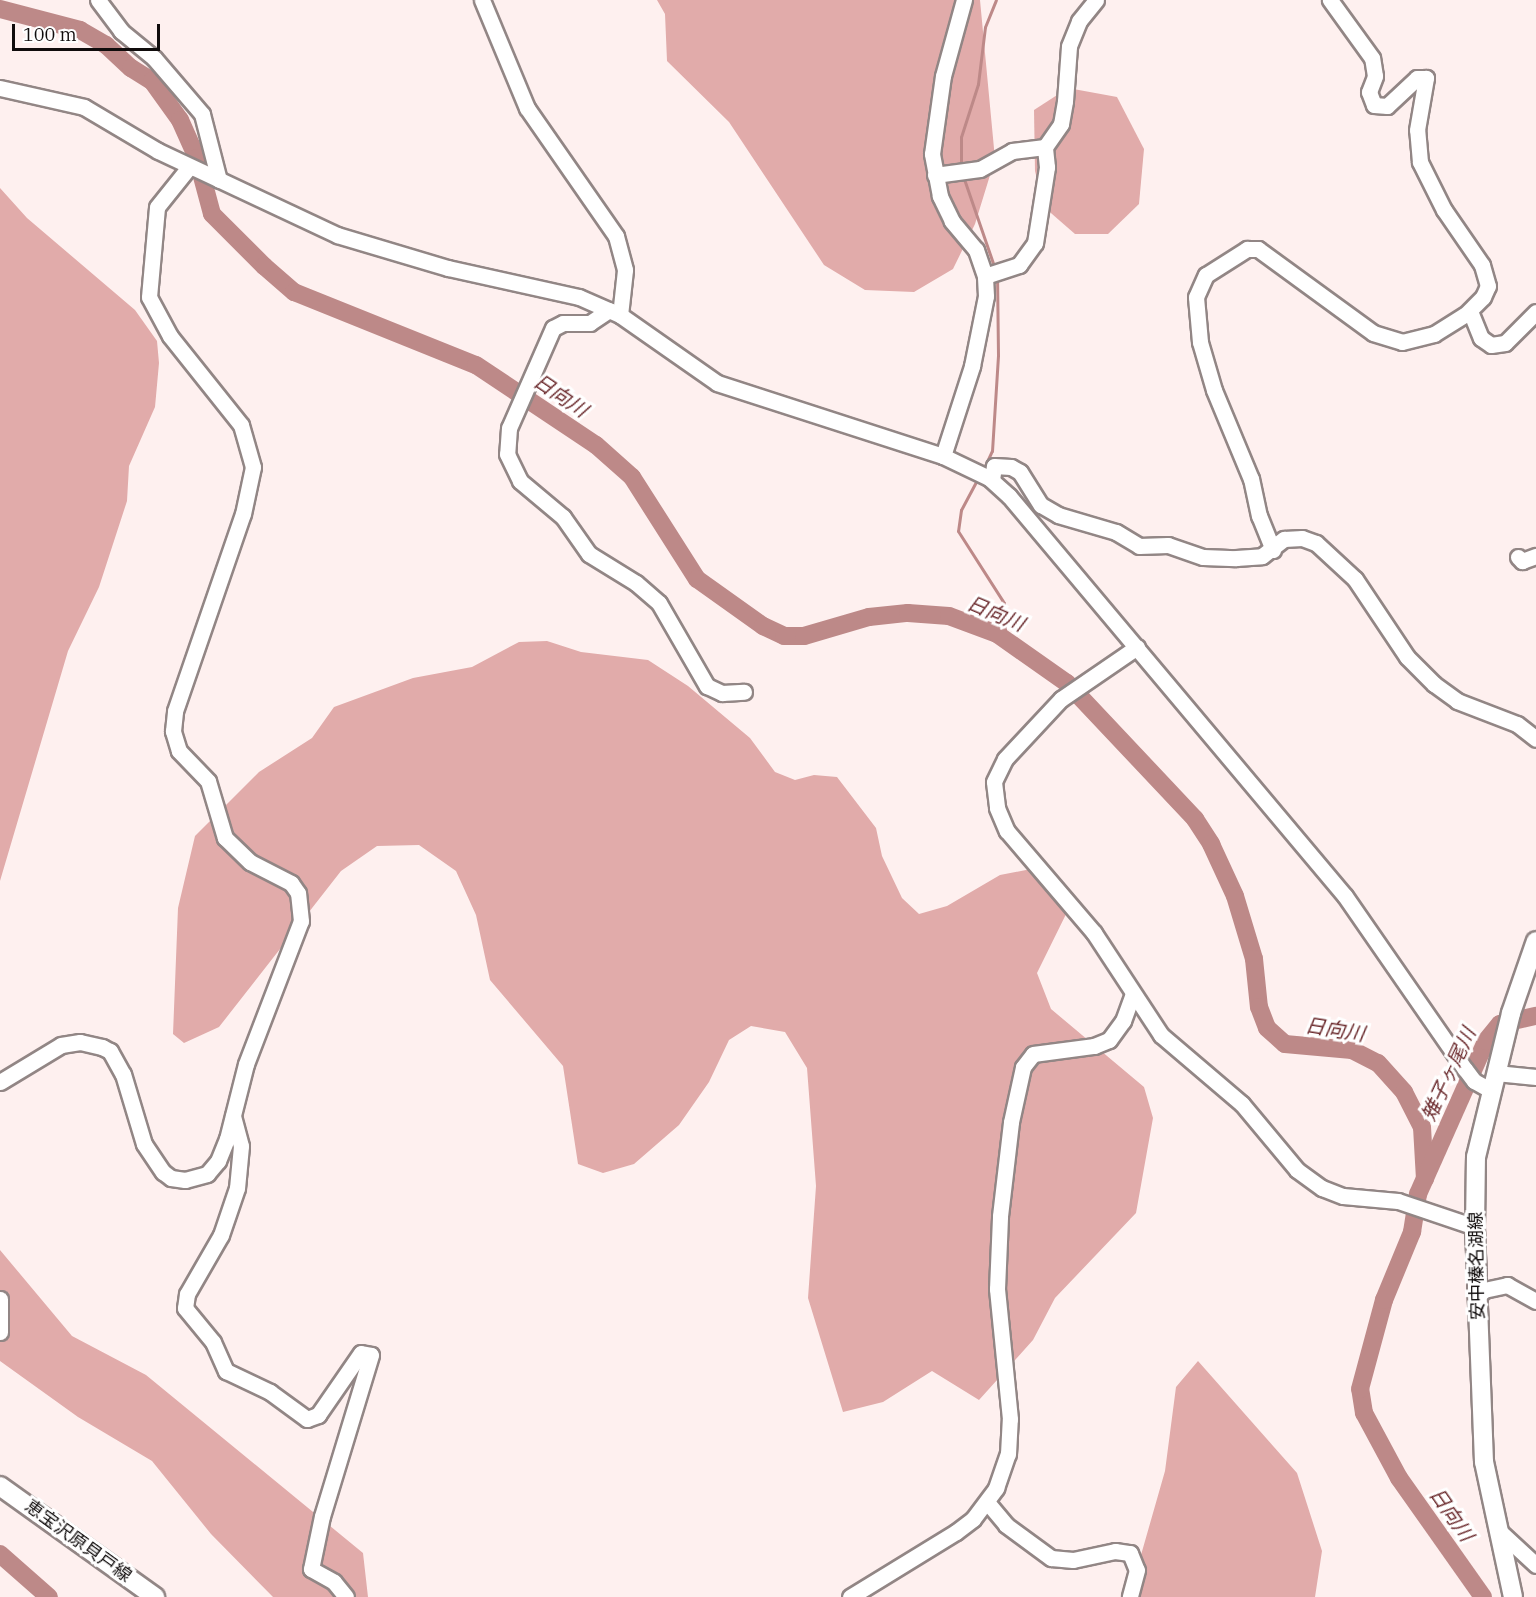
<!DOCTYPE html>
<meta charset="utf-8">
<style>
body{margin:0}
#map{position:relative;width:1536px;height:1597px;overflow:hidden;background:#fef0ef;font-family:"IBM Plex Serif","Noto Sans JP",serif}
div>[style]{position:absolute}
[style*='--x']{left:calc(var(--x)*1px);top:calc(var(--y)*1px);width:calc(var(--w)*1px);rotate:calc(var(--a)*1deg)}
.forest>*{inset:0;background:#e1abaa}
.stream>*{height:3px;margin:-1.5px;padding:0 1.5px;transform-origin:1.5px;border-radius:1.5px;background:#bd8988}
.river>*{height:18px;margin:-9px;padding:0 9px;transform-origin:9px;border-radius:9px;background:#bd8988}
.roads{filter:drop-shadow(2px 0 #928685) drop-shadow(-2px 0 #928685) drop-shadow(0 2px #928685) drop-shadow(0 -2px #928685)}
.minor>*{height:15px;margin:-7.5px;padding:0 7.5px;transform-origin:7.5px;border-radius:7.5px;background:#fff}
.major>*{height:18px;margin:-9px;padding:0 9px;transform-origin:9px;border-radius:9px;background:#fff}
span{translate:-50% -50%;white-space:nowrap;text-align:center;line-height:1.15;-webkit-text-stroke:6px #fff;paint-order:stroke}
.street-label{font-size:18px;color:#100c0c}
.water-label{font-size:20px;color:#6b2a2d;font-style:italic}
.scale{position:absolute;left:12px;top:24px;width:148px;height:27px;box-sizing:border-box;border:3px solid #100c0c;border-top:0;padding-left:8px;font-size:18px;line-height:21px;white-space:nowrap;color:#100c0c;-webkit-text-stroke:4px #fff;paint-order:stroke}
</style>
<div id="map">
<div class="forest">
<i style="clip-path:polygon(657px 0,980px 0,995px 159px,975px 224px,953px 269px,914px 292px,865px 290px,824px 265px,729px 122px,667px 61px,665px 14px)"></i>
<i style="clip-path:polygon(1068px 88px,1117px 97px,1144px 149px,1139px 204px,1108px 234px,1075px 234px,1044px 207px,1035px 171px,1034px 110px)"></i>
<i style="clip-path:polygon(0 188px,27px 218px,135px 310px,157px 341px,159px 363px,155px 407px,129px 466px,127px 501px,99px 587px,68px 651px,0 881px)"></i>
<i style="clip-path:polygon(547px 641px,581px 652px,648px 660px,688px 686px,750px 738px,775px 772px,795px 780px,814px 775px,837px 777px,876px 828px,882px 856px,902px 898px,919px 914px,947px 906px,1000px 875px,1031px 869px,1073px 900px,1037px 973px,1051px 1009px,1144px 1087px,1153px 1118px,1136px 1213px,1055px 1298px,1033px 1340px,979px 1400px,932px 1371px,883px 1402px,843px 1412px,808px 1298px,816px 1186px,807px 1068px,785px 1032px,751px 1026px,729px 1040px,709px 1082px,679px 1125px,634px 1164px,603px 1173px,578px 1164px,563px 1066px,490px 980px,476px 915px,456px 871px,419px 845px,377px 846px,341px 871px,219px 1027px,184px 1043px,173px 1034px,178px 908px,195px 836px,259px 772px,312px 738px,334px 707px,413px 678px,472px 667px,519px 642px)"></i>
<i style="clip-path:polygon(0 1250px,72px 1336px,146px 1375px,363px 1553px,368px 1597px,273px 1597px,211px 1534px,152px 1461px,78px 1417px,0 1361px)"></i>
<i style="clip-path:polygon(1198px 1361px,1297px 1473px,1322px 1551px,1315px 1597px,1129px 1597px,1165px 1471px,1176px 1387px)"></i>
</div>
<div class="stream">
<i style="--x:961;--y:167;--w:30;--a:-90"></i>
<i style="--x:961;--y:137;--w:56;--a:-72.2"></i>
<i style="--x:978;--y:84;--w:57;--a:-83"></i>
<i style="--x:985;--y:27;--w:29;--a:-68"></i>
<i style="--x:963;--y:176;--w:98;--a:71"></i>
<i style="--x:983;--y:470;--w:21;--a:-65"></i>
<i style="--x:992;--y:451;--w:96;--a:-86.4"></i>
<i style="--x:998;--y:355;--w:77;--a:-90.7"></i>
<i style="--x:978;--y:478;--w:36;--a:118"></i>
<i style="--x:961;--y:510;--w:21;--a:98"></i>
<i style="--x:958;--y:531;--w:85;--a:57.4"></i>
<i style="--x:1004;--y:603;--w:35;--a:88"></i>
</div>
<div class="river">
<i style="--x:0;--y:9;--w:83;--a:14.7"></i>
<i style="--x:80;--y:30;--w:30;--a:30"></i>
<i style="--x:106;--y:45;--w:34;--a:43"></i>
<i style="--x:131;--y:68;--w:25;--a:32"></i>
<i style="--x:152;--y:81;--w:48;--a:54.3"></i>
<i style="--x:180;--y:120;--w:42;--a:65.9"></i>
<i style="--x:197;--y:158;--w:58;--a:75"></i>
<i style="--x:212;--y:214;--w:74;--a:45"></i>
<i style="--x:264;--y:266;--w:40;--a:41"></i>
<i style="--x:294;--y:292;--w:196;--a:21.9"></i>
<i style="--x:476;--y:365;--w:144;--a:33.7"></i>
<i style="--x:596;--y:445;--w:48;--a:41.6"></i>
<i style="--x:632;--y:477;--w:121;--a:57.5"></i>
<i style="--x:697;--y:579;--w:81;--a:35.5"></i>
<i style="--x:763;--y:626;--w:23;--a:25"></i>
<i style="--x:784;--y:636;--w:20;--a:0"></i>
<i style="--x:804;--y:636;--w:68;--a:-16.3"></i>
<i style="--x:869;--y:617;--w:39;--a:-6"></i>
<i style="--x:908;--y:613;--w:41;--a:4.2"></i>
<i style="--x:949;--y:616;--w:51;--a:20.6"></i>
<i style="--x:997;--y:634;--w:85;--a:35"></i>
<i style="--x:1067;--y:683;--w:187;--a:46.7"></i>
<i style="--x:1195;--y:819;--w:30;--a:57"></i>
<i style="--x:1211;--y:844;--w:57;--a:65.2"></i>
<i style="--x:1235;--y:896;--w:66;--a:73.2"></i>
<i style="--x:1254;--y:959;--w:48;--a:84.1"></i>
<i style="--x:1259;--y:1007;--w:22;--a:69"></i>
<i style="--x:1267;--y:1028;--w:24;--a:42"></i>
<i style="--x:1285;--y:1044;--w:67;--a:5.1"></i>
<i style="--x:1352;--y:1050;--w:29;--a:27"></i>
<i style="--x:1378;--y:1063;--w:39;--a:48"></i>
<i style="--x:1404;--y:1092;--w:39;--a:63"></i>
<i style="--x:1422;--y:1127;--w:52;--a:86.7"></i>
<i style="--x:0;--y:1554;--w:65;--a:41.3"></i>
<i style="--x:1483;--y:1597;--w:146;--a:-125.2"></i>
<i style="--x:1399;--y:1478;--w:74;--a:-118.3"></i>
<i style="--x:1364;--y:1413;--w:24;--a:-99"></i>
<i style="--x:1360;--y:1389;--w:92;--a:-74.9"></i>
<i style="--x:1384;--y:1300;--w:74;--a:-67.6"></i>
<i style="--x:1412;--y:1232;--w:38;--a:-81"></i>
<i style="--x:1418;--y:1194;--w:167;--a:-66"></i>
<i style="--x:1486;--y:1041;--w:22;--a:-51"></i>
<i style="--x:1500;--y:1024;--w:37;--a:-13"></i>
</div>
<div class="roads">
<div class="minor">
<i style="--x:98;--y:0;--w:39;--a:53"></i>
<i style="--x:121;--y:31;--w:43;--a:39.3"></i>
<i style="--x:154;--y:58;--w:74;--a:49.4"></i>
<i style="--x:202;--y:114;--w:68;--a:75.6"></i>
<i style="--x:482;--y:0;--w:117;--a:67.4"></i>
<i style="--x:527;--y:108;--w:156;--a:55.2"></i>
<i style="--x:616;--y:236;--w:35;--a:75"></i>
<i style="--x:625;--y:270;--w:45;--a:96.3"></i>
<i style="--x:0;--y:88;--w:86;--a:12.7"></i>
<i style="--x:84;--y:107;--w:86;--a:30.7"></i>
<i style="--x:158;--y:151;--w:198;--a:25.1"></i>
<i style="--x:337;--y:235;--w:116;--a:16.6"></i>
<i style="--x:448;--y:268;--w:134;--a:12.5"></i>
<i style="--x:579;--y:297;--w:45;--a:23.7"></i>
<i style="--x:620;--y:315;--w:118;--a:35"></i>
<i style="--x:717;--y:383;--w:237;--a:17.9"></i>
<i style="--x:943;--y:456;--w:51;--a:25.6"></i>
<i style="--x:989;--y:478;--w:27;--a:42"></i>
<i style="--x:1009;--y:496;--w:522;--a:49.97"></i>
<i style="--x:1345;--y:896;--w:211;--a:55.3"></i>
<i style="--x:1465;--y:1069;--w:15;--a:53"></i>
<i style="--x:1474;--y:1081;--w:21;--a:29"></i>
<i style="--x:935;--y:175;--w:45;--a:-7.6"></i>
<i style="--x:980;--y:169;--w:37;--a:-29"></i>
<i style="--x:1012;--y:151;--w:33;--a:-7"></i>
<i style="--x:985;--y:276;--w:36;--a:-18"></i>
<i style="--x:1019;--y:265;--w:27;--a:-54"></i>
<i style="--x:1035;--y:243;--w:77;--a:-81"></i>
<i style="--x:1047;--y:167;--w:20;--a:-96"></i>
<i style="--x:1045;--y:147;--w:28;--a:-55"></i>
<i style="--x:1061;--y:124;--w:23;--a:-80"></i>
<i style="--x:1065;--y:101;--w:55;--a:-85.8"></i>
<i style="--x:1069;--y:46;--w:27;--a:-68"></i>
<i style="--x:1079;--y:21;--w:27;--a:-51"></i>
<i style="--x:609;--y:310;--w:23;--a:146"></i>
<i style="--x:590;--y:323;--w:27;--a:180"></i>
<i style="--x:563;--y:323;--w:11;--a:153"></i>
<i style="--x:553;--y:328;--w:109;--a:113.7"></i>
<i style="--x:509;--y:428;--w:26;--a:94"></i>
<i style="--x:507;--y:454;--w:30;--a:64"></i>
<i style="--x:520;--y:481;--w:56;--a:39.9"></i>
<i style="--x:563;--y:517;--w:45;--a:54.9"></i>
<i style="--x:589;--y:554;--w:55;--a:31.7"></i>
<i style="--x:636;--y:583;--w:30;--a:41"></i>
<i style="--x:659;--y:603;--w:96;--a:60"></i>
<i style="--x:707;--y:686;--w:17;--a:25"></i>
<i style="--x:722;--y:693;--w:22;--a:-3"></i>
<i style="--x:1470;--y:311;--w:29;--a:68"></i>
<i style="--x:1481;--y:338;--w:12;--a:35"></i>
<i style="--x:1491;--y:345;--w:14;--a:-8"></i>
<i style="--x:1505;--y:343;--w:44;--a:-45"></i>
<i style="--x:943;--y:456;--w:95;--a:-72.1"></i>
<i style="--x:972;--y:366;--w:71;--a:-78.7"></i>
<i style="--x:986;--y:296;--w:20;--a:-93"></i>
<i style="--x:985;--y:276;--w:28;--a:-109"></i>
<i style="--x:976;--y:250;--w:38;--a:-130"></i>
<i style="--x:952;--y:221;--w:28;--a:-116"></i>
<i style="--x:940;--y:196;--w:43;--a:-100.8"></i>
<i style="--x:932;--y:154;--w:79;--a:-82"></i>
<i style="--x:943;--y:76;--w:79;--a:-74.6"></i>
<i style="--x:992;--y:480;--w:14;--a:-82"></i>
<i style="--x:994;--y:466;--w:17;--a:3"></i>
<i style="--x:1011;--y:467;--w:10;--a:29"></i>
<i style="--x:1020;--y:472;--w:39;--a:58"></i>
<i style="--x:1041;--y:505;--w:20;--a:30"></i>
<i style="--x:1058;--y:515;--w:60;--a:16.3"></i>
<i style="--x:1116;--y:532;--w:27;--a:31"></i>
<i style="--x:1139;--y:546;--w:29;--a:-2"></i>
<i style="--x:1168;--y:545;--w:37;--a:19"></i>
<i style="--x:1203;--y:557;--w:33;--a:2"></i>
<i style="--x:1236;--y:558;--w:26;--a:-4"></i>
<i style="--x:1262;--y:556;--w:28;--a:-38"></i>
<i style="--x:1284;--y:539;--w:18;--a:-3"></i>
<i style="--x:1302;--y:538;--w:15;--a:20"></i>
<i style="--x:1316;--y:543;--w:53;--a:42.7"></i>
<i style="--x:1355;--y:579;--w:94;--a:56.3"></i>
<i style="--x:1407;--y:657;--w:38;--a:45"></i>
<i style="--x:1434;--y:684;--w:29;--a:36"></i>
<i style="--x:1457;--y:701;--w:64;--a:21"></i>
<i style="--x:1517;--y:724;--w:24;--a:38"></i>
<i style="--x:1273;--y:550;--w:37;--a:-112"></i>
<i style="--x:1259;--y:516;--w:38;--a:-102"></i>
<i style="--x:1251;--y:479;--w:96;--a:-112.6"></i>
<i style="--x:1214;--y:390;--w:50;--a:-106.3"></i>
<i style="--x:1200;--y:342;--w:45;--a:-95.1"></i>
<i style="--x:1196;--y:297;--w:24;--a:-66"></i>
<i style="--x:1206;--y:275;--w:49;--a:-32.4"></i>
<i style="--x:1247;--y:249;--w:11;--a:0"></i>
<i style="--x:1258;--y:249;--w:142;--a:36.1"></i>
<i style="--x:1373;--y:333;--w:30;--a:17"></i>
<i style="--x:1402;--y:342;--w:33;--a:-14"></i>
<i style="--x:1434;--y:334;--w:36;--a:-32"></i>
<i style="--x:1465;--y:315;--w:25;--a:-45"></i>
<i style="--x:1483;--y:297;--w:12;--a:-66"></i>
<i style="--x:1488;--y:286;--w:22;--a:-106"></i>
<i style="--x:1482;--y:265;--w:67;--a:-124.6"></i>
<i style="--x:1444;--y:210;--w:54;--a:-116.6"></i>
<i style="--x:1420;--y:162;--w:32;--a:-95"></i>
<i style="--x:1417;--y:130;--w:53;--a:-80.2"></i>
<i style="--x:1426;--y:78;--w:9;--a:180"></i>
<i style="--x:1417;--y:78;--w:41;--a:137"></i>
<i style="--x:1387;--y:106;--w:13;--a:-176"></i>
<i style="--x:1374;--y:105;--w:14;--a:-111"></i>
<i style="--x:1369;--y:92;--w:17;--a:-69"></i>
<i style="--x:1375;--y:76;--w:18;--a:-99"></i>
<i style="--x:1372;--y:58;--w:72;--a:-125.9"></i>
<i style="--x:1518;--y:557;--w:6;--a:45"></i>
<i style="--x:1522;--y:561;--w:15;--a:-20"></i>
<i style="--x:1137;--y:647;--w:92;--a:145.6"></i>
<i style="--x:1061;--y:699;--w:82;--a:133"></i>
<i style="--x:1005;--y:759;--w:25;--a:116"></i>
<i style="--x:994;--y:782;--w:26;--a:83"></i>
<i style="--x:997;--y:808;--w:25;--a:67"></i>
<i style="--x:1007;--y:831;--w:134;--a:49.5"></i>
<i style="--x:1094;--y:933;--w:122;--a:56.7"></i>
<i style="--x:1161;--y:1035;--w:106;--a:40.4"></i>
<i style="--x:1242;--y:1104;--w:86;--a:50.2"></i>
<i style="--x:1297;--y:1170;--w:31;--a:36"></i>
<i style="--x:1322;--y:1188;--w:22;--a:21"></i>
<i style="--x:1343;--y:1196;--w:55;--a:5.2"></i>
<i style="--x:1398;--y:1201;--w:81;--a:18.7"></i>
<i style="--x:1496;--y:1073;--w:40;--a:5.7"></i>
<i style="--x:0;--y:1082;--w:71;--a:-31.2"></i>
<i style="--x:61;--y:1045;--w:19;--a:-9"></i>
<i style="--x:80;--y:1042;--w:23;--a:13"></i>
<i style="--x:102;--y:1047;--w:9;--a:27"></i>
<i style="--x:110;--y:1051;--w:26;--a:61"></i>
<i style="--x:123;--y:1074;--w:73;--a:73.3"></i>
<i style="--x:144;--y:1144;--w:34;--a:56"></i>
<i style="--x:163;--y:1172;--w:10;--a:37"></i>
<i style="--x:171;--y:1178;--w:14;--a:8"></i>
<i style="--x:185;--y:1180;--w:23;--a:-15"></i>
<i style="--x:207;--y:1174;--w:17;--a:-50"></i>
<i style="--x:218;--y:1161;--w:24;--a:-68"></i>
<i style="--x:227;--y:1139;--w:77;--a:-75.8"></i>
<i style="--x:246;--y:1064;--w:153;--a:-69"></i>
<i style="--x:301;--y:921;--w:28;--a:-96"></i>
<i style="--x:298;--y:893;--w:12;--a:-125"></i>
<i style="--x:291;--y:883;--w:46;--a:-152.9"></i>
<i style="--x:250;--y:862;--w:35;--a:-136"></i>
<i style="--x:225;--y:838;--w:59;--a:-106.6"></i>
<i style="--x:208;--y:781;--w:42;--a:-134"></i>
<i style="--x:179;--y:751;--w:21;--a:-107"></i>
<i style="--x:173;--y:731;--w:20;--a:-84"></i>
<i style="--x:175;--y:711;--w:208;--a:-71"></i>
<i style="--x:243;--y:514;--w:48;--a:-78"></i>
<i style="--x:253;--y:467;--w:44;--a:-105.9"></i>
<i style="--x:241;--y:425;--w:114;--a:-128.6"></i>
<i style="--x:170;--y:336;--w:44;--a:-118.3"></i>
<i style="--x:149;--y:297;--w:90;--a:-84.9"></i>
<i style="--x:157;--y:207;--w:51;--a:-51.3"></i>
<i style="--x:233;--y:1116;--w:31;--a:75"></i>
<i style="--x:241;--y:1146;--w:42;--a:95.4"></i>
<i style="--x:237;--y:1188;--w:50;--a:108.8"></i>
<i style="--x:221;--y:1235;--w:68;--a:120"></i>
<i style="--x:187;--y:1294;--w:14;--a:98"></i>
<i style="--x:185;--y:1308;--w:44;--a:50.5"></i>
<i style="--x:213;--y:1342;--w:32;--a:66"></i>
<i style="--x:226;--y:1371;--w:49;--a:25.5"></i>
<i style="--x:270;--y:1392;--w:46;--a:36.1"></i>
<i style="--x:307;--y:1419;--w:12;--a:-20"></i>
<i style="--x:318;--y:1415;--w:75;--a:-55.3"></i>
<i style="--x:361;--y:1353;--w:10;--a:11"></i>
<i style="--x:371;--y:1355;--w:168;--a:106.9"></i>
<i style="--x:322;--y:1516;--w:54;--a:101.7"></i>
<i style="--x:311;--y:1569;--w:26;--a:29"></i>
<i style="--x:334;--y:1582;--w:19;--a:51"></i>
<i style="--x:1477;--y:1297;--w:10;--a:-45"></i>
<i style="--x:1484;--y:1290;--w:24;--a:-12"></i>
<i style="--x:1507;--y:1285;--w:33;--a:29"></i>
<i style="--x:0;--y:1299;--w:33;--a:90"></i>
<i style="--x:987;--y:1502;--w:30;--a:50"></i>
<i style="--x:1006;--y:1525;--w:56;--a:36.3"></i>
<i style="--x:1051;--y:1558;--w:22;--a:5"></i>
<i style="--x:1073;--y:1560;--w:43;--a:-12.1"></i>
<i style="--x:1115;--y:1551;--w:15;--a:8"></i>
<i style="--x:1130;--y:1553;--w:18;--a:68"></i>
<i style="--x:1137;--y:1570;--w:28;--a:105"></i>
<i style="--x:1497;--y:1529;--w:53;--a:42.7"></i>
<i style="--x:850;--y:1597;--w:124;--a:-31.5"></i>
<i style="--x:956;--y:1532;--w:21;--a:-37"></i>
<i style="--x:973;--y:1519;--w:39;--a:-53"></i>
<i style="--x:996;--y:1488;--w:36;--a:-71"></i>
<i style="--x:1008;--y:1454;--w:35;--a:-87"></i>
<i style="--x:1010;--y:1419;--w:131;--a:-95.7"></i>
<i style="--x:997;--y:1289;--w:73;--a:-87.6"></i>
<i style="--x:1000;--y:1216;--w:95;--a:-83.3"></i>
<i style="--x:1011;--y:1122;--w:56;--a:-77.7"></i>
<i style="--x:1023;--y:1067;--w:16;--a:-52"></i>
<i style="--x:1033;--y:1054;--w:62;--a:-7.5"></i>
<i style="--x:1094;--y:1046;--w:16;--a:-22"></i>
<i style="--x:1109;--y:1040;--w:24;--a:-54"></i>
<i style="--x:1123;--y:1021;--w:29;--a:-70"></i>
</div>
<div class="major">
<i style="--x:0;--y:1486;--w:191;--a:35.6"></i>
<i style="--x:1513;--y:1597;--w:138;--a:-102.1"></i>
<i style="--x:1484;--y:1462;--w:235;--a:-92.2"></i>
<i style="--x:1475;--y:1227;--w:70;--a:-89.2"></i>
<i style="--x:1476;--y:1157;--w:148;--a:-76.3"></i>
<i style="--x:1511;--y:1013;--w:76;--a:-70.9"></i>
</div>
</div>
<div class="street-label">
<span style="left:1477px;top:1266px;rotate:-91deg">安中榛名湖線</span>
<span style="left:78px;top:1541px;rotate:36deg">恵宝沢原貝戸線</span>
</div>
<div class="water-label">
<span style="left:561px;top:395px;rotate:34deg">日向川</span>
<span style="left:996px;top:613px;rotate:23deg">日向川</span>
<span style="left:1335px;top:1029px;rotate:9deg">日向川</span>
<span style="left:1448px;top:1074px;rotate:-65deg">雉子ヶ尾川</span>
<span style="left:1452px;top:1514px;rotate:55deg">日向川</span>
</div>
<div class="scale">100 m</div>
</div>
